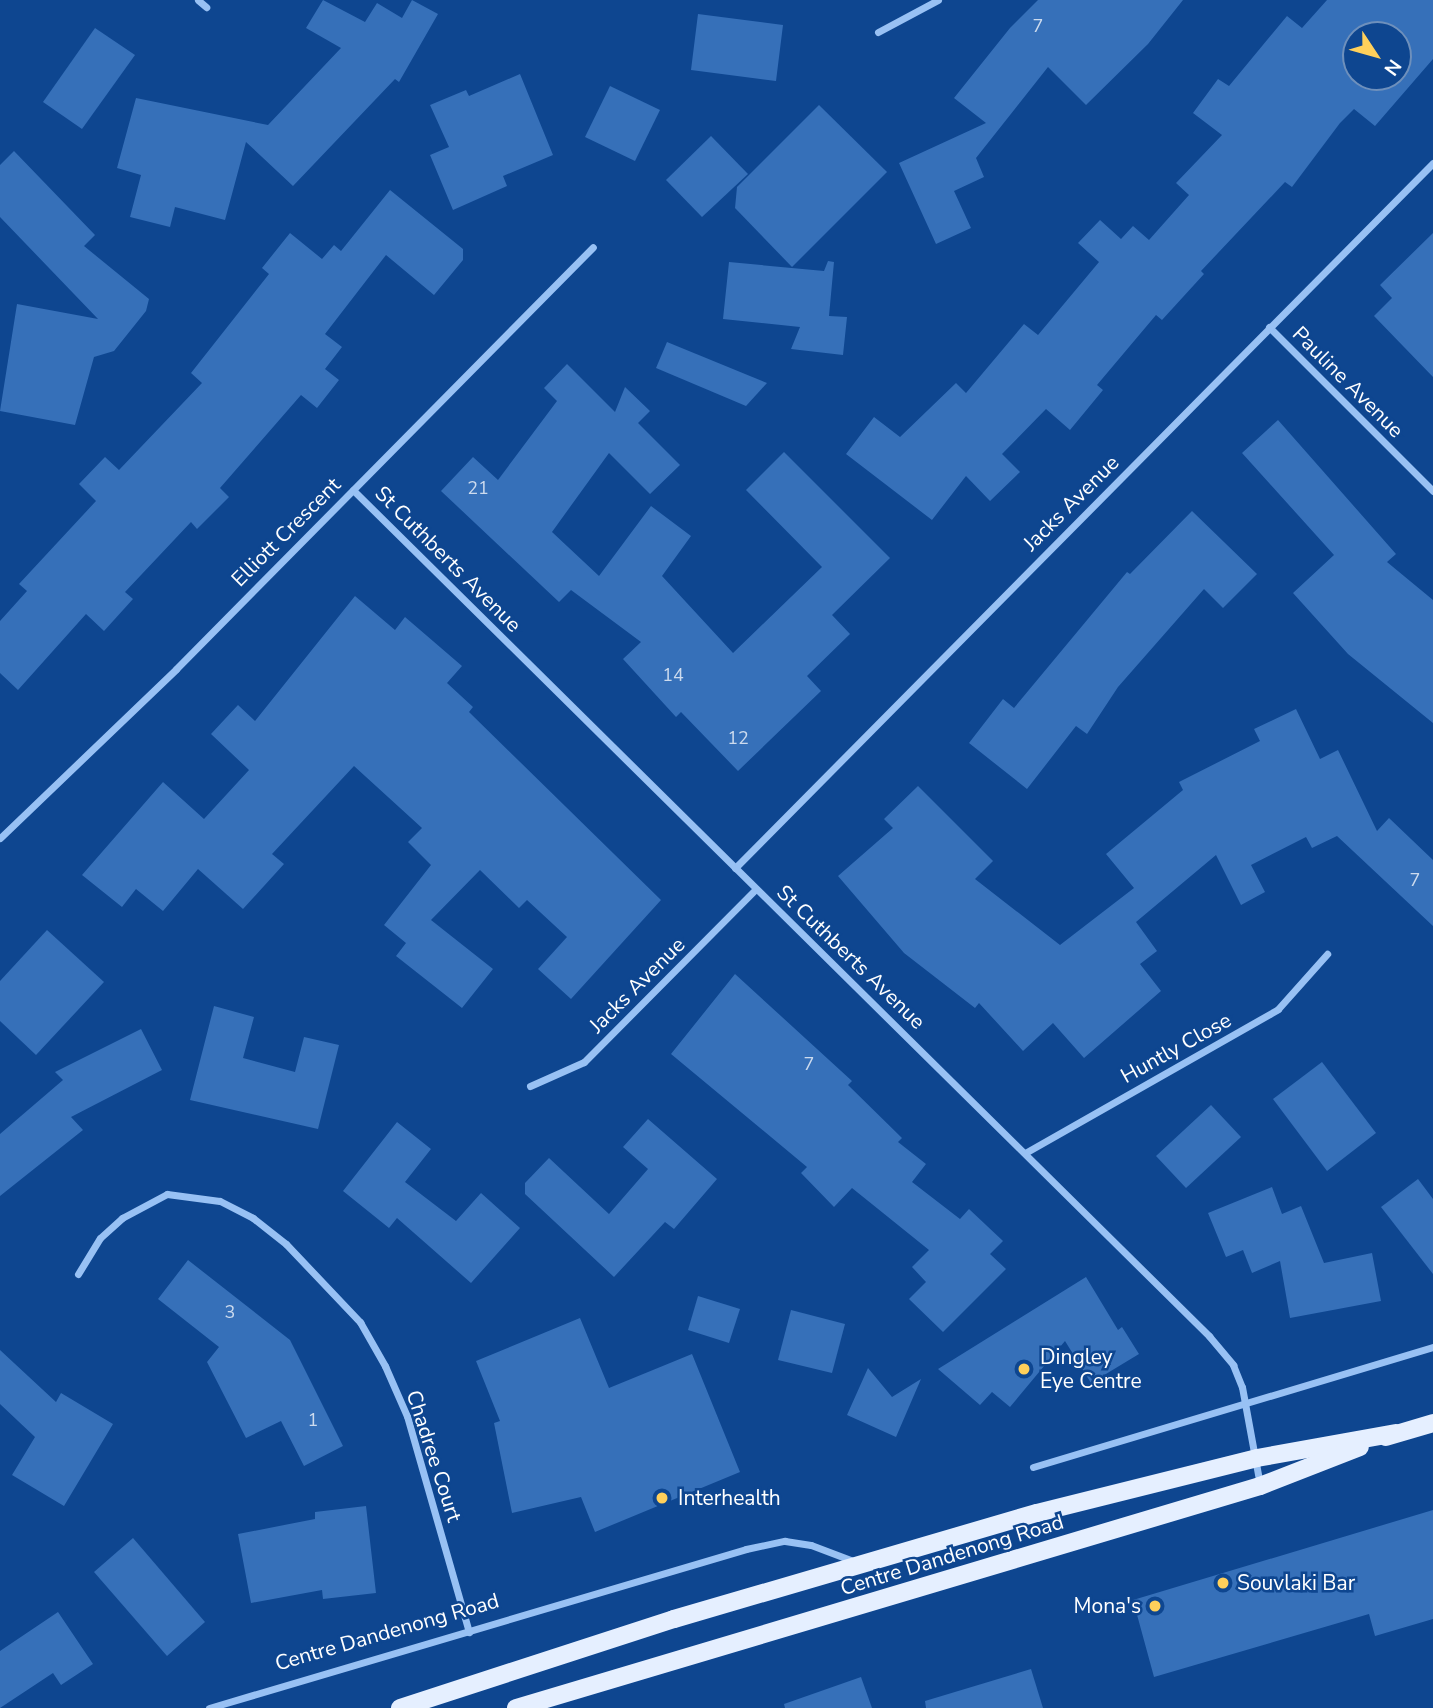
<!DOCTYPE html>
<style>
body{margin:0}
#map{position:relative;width:1433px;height:1708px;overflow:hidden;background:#0e4690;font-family:"Nunito Sans",sans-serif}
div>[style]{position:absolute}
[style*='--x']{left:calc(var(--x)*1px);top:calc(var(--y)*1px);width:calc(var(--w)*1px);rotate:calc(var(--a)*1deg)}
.building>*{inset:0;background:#3670b9}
.street>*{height:7px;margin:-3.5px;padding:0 3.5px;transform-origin:3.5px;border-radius:3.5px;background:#98c1f4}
.primary>*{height:18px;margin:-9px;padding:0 9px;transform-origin:9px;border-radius:9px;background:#e5efff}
.dots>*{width:19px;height:19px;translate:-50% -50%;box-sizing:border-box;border:4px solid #0e4690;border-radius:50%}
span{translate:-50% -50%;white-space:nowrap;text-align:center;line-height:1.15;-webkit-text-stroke:5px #0e4690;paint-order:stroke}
.number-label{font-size:18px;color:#cddbee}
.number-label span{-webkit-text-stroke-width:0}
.street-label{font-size:21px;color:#fff}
.poi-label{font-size:21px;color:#fff}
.left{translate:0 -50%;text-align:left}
.right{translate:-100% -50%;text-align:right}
.north{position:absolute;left:1342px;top:21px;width:70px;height:70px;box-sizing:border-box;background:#0e4690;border:2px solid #6e90bc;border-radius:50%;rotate:126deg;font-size:19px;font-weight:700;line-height:28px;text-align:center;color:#fff}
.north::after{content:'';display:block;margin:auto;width:24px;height:32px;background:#ffd05b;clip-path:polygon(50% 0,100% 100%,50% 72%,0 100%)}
</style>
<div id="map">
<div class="building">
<i style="clip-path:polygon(323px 0,365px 22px,377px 3px,402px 18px,412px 0,438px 14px,399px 82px,395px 79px,293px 186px,246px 142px,225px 220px,175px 207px,170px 227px,130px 217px,141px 175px,117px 168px,136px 98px,268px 125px,341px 48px,306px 28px)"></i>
<i style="clip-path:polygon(1038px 0,1183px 0,1148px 44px,1086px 105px,1048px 67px,976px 158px,984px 177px,954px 191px,971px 228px,936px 244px,899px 163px,986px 123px,954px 98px,1010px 28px)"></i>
<i style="clip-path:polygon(evenodd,1327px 0,1433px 0,1433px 59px,1375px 126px,1354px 109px,1340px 123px,1292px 187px,1285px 182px,1201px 271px,1204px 274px,1162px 320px,1156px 315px,1097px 385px,1103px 390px,1070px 430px,1046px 409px,1002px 454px,1020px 472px,990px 501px,966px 476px,932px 520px,846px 454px,874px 417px,900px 437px,956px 383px,966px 393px,1024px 324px,1038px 335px,1099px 262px,1078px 243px,1100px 220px,1121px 239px,1133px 226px,1149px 240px,1189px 195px,1176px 183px,1222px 135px,1193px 113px,1218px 79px,1229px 86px,1287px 16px,1302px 28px,1327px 0,1356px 35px,1398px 35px,1398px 77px,1356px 77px,1356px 35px)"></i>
<i style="clip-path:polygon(698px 14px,783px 25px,776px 81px,691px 70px)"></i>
<i style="clip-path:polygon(95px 28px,135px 55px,82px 129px,43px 102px)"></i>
<i style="clip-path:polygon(520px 74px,553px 155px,503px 176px,507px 186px,453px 210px,430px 155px,449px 147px,430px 105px,466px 90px,469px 96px)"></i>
<i style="clip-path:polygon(610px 86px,660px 110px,635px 161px,585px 137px)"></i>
<i style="clip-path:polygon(819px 105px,887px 172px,792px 267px,735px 208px,737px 187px)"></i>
<i style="clip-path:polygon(711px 136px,748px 174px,702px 217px,666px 180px)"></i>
<i style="clip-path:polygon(14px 151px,95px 235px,84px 246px,149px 299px,146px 311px,114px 351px,94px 357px,75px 425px,0 411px,17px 304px,98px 319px,0 217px,0 165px)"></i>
<i style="clip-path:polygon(390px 190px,463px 249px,463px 260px,434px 295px,386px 255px,325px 334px,342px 347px,325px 369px,339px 380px,317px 408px,301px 395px,220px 488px,229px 497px,197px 529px,191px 522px,125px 592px,133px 599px,104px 631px,86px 614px,18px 690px,0 673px,0 621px,27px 591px,19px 584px,96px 501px,79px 484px,105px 457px,119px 470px,202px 383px,191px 373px,269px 274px,262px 268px,290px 233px,322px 259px,334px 245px,341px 251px)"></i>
<i style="clip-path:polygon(1433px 233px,1433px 377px,1374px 316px,1392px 298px,1380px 285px)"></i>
<i style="clip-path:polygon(828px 261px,834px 262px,829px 316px,847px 317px,843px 355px,791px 349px,800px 327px,723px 319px,729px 262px,824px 271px)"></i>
<i style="clip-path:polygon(667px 342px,767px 383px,746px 406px,656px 368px)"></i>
<i style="clip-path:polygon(567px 364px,615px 412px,625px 387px,650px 411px,638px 423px,680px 465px,650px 494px,609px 453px,552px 532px,599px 576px,651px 506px,691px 536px,662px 576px,733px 653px,822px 567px,746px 490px,784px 452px,890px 558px,832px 615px,850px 634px,807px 676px,821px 691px,738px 771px,681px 712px,676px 717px,623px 659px,641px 642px,571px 590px,559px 602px,441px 491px,473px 457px,498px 480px,557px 401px,544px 388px)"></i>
<i style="clip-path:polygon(1278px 420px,1396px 554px,1387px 562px,1433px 600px,1433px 723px,1348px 654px,1293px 593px,1334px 555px,1242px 453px)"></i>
<i style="clip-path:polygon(1192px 511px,1257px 574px,1223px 608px,1204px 589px,1118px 687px,1087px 734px,1076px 726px,1027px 789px,969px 743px,1003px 699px,1014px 708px,1127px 572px,1130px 574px)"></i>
<i style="clip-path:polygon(355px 596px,395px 630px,405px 617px,462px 666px,447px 683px,473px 707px,469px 712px,661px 900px,571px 999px,538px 969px,567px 937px,527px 900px,519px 908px,480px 870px,431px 920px,493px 969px,462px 1008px,396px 956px,406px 943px,384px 925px,431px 865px,408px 842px,422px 828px,354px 766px,272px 854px,284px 864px,243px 909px,198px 869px,163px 911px,136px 889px,122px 907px,82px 875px,163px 782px,204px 819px,249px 770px,211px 734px,238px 705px,255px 721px)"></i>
<i style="clip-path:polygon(1296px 709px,1320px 759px,1338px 750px,1377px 831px,1389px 818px,1433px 860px,1433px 926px,1337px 836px,1312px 848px,1306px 837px,1251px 865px,1265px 892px,1241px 905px,1216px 855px,1136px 922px,1157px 951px,1140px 964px,1161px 991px,1084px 1058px,1053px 1023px,1023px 1051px,979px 1003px,975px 1008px,904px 953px,838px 876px,893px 828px,884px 819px,918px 786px,993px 861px,975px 879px,1060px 945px,1134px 888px,1106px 854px,1183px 790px,1179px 782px,1260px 741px,1254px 729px)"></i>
<i style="clip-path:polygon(47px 930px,104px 982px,36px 1055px,0 1021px,0 981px)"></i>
<i style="clip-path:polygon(735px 974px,852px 1081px,848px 1085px,902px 1138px,898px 1142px,926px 1164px,912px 1182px,960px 1219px,969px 1209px,1003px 1241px,990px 1254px,1006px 1269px,943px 1332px,909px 1299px,926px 1282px,912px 1267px,929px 1250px,852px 1188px,834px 1207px,801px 1173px,807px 1167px,671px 1054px)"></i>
<i style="clip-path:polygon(214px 1006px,254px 1017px,243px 1058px,295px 1072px,304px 1037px,339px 1045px,318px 1129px,190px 1100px)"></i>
<i style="clip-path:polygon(141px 1029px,162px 1070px,71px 1117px,83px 1130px,0 1196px,0 1134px,63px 1080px,55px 1072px)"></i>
<i style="clip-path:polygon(1322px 1062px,1376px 1133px,1327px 1171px,1273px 1099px)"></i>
<i style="clip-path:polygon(1211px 1105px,1241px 1137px,1186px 1188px,1156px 1156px)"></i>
<i style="clip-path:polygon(648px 1119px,717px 1179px,674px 1229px,665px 1222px,614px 1277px,525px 1194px,525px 1183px,549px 1158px,609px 1214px,648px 1169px,623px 1147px)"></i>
<i style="clip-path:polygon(397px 1122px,431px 1149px,405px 1182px,456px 1221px,481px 1193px,520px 1228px,471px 1283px,397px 1218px,389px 1228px,343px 1191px)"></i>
<i style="clip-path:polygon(1418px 1179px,1433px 1199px,1433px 1274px,1381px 1207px)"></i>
<i style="clip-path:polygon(1272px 1187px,1282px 1214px,1301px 1206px,1324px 1263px,1372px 1253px,1381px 1301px,1290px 1318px,1280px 1261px,1252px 1273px,1243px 1250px,1226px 1257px,1208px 1213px)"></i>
<i style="clip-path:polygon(188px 1260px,290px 1340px,343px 1446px,304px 1466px,281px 1421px,246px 1438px,207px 1362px,219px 1347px,158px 1299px)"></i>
<i style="clip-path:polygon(1086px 1277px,1118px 1330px,1122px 1327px,1139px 1354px,1091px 1383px,1065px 1341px,1010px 1407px,992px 1392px,980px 1405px,938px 1369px)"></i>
<i style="clip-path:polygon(698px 1296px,740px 1309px,729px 1343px,688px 1330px)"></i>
<i style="clip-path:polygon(791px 1310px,845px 1324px,832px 1373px,778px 1360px)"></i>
<i style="clip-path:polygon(580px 1318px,609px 1388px,692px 1354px,740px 1472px,595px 1532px,581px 1497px,512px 1513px,494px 1423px,500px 1421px,476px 1361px)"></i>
<i style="clip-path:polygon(0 1350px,56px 1402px,61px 1393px,113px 1424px,64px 1506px,12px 1475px,35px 1437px,0 1404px)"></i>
<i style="clip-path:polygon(868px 1368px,892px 1397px,921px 1379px,896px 1437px,847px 1415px)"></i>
<i style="clip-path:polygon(366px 1506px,376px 1593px,323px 1599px,322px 1590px,251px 1603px,238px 1534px,315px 1519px,315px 1512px)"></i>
<i style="clip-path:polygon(1433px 1510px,1433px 1619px,1375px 1636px,1369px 1614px,1154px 1677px,1133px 1600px)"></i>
<i style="clip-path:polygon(133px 1538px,205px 1622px,167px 1656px,94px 1572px)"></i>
<i style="clip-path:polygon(58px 1612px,93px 1664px,61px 1685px,53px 1673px,0 1708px,0 1651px)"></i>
<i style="clip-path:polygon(1031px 1669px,1043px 1708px,926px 1708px,925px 1701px)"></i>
<i style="clip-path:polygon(861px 1677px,872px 1708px,785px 1708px,784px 1704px)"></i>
</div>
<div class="street">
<i style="--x:198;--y:0;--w:11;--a:41"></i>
<i style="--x:878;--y:32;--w:68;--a:-28.1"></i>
<i style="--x:1269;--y:327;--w:232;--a:45"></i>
<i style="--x:353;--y:490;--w:1204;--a:44.66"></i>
<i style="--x:1209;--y:1336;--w:38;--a:50"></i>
<i style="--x:1233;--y:1365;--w:24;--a:68"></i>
<i style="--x:1242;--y:1387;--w:100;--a:79.6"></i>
<i style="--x:0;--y:838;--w:244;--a:-43.8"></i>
<i style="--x:176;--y:669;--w:593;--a:-45.34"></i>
<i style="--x:735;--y:868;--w:992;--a:-45.29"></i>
<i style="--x:530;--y:1086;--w:59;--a:-24"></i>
<i style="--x:584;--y:1062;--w:244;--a:-45.2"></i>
<i style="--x:1025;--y:1153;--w:291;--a:-29.6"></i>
<i style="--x:1278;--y:1009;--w:74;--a:-48.3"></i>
<i style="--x:78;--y:1274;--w:42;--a:-58.6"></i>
<i style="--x:100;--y:1238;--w:30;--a:-42"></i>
<i style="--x:122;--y:1218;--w:51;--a:-28.1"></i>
<i style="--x:167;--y:1194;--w:53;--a:7.5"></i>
<i style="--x:220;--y:1201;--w:37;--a:27"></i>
<i style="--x:253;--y:1218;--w:42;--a:38.2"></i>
<i style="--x:286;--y:1244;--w:108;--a:46.5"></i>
<i style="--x:360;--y:1322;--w:51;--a:60.4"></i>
<i style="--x:385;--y:1366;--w:55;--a:66.3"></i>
<i style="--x:407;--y:1416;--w:225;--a:74"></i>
<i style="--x:1033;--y:1467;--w:418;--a:-16.7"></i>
<i style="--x:209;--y:1708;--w:560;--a:-16.49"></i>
<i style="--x:746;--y:1549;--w:40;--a:-12"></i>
<i style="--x:785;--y:1541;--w:26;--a:9"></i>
<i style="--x:811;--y:1545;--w:48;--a:20.7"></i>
</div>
<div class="primary">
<i style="--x:1386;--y:1437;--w:49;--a:-16.6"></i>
<i style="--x:400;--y:1708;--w:288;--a:-18"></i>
<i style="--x:674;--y:1619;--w:378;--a:-16.3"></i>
<i style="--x:1037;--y:1513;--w:227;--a:-14"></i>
<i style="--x:1257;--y:1458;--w:141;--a:-10.2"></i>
<i style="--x:516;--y:1708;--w:776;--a:-16.61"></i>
<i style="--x:1260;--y:1486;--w:107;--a:-21.3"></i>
</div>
<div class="dots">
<i style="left:1024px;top:1369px;background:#ffd05b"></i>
<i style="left:662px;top:1498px;background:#ffd05b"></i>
<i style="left:1223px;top:1583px;background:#ffd05b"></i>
<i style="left:1155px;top:1606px;background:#ffd05b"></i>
</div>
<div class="number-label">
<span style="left:1038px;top:26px">7</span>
<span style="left:478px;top:488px">21</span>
<span style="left:673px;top:675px">14</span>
<span style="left:738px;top:738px">12</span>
<span style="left:1415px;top:880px">7</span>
<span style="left:809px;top:1064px">7</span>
<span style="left:230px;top:1312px">3</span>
<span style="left:313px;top:1420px">1</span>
</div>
<div class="street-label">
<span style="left:1348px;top:382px;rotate:45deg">Pauline Avenue</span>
<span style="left:1071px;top:503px;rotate:-45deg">Jacks Avenue</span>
<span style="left:286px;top:532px;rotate:-45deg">Elliott Crescent</span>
<span style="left:448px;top:559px;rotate:45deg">St Cuthberts Avenue</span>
<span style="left:851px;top:957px;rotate:44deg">St Cuthberts Avenue</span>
<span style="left:637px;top:985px;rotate:-45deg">Jacks Avenue</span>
<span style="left:1176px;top:1048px;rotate:-29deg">Huntly Close</span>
<span style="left:434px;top:1456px;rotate:72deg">Chadree Court</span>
<span style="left:952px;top:1555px;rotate:-17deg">Centre Dandenong Road</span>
<span style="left:387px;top:1632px;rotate:-16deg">Centre Dandenong Road</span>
</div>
<div class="poi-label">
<span class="left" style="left:1040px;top:1369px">Dingley<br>Eye Centre</span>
<span class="left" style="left:678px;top:1498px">Interhealth</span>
<span class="left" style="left:1237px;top:1583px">Souvlaki Bar</span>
<span class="right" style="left:1141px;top:1606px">Mona's</span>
</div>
<div class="north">N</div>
</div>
